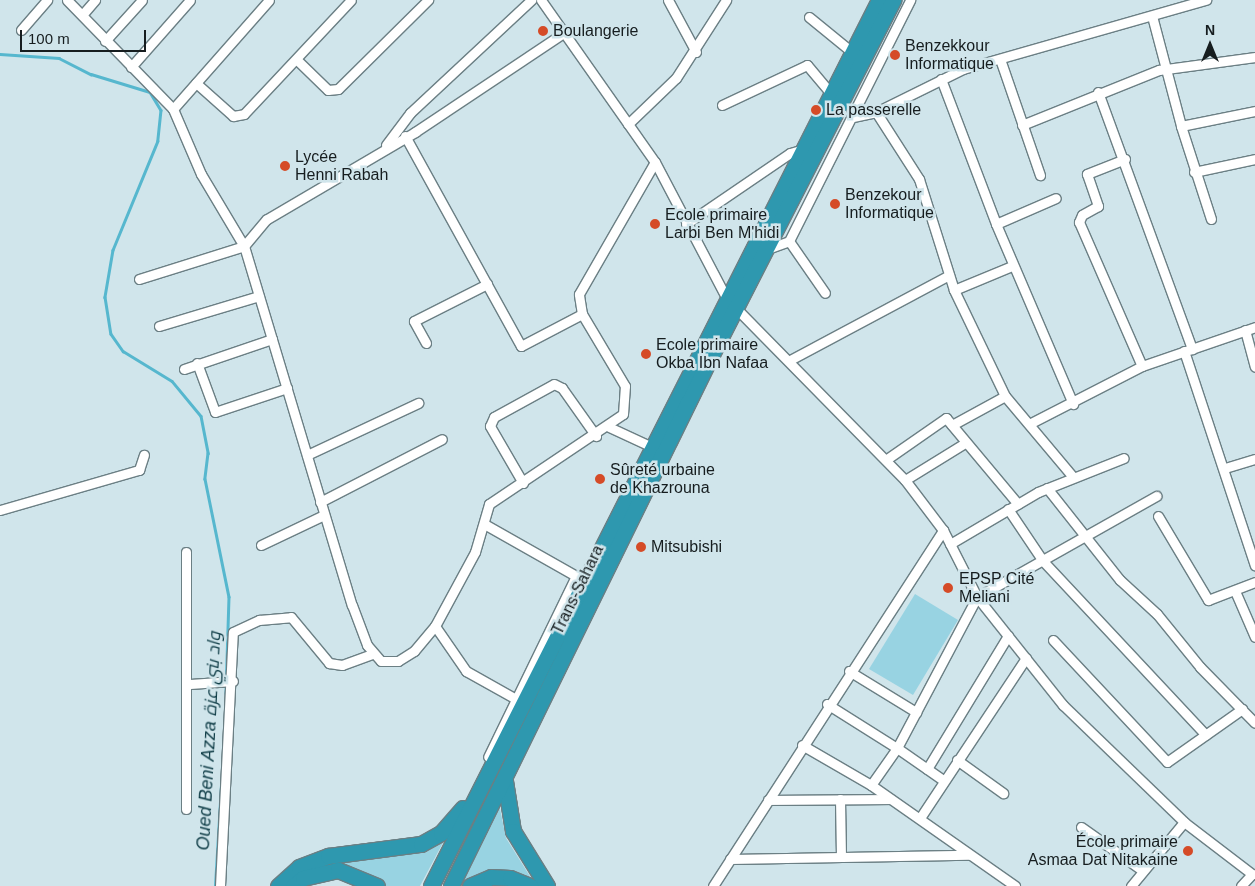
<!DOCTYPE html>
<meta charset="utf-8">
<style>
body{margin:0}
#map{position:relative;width:1255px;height:886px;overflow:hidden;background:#d0e5eb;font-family:Helvetica,Cairo,sans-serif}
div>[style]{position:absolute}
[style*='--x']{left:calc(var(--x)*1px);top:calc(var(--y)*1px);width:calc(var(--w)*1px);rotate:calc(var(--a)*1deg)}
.green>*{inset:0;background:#98d3e2}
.stream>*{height:2.5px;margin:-1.25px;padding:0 1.25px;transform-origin:1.25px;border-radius:1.25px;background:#56b7ce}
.roads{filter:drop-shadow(1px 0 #6b7f84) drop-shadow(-1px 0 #6b7f84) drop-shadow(0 1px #6b7f84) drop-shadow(0 -1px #6b7f84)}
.street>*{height:9px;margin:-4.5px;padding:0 4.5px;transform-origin:4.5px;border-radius:4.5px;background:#fff}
.highway>*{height:15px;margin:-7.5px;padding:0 7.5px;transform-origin:7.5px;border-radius:7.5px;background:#2e98af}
.dots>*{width:14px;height:14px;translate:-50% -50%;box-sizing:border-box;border:2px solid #d0e5eb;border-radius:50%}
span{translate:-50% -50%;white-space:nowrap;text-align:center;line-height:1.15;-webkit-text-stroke:5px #d0e5eb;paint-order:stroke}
.poi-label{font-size:16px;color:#161d1f}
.left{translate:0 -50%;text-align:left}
.right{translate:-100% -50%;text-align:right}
.street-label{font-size:16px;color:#161d1f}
.water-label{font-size:18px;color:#0e3c46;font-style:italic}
.north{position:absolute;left:1185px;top:20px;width:50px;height:50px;-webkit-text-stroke:4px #d0e5eb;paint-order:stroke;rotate:0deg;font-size:14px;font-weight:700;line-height:20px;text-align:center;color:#161d1f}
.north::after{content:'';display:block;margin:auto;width:18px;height:22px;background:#161d1f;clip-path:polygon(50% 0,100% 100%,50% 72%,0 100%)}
.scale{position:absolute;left:20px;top:30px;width:126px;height:22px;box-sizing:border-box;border:2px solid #161d1f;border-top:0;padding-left:6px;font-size:15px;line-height:18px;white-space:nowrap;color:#161d1f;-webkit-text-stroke:4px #d0e5eb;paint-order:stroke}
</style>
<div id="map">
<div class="green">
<i style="clip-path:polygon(915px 594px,958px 620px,913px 695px,869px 669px)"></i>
<i style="clip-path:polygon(498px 799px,506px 838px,536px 886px,478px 874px,458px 886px)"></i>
<i style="clip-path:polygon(447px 835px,420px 886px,382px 886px,361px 872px,290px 879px,332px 860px,404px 855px)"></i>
</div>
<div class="stream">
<i style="--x:0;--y:54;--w:59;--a:3.9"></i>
<i style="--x:59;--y:58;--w:36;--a:27"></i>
<i style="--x:91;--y:74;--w:62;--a:17"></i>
<i style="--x:150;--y:92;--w:21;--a:59"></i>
<i style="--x:161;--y:110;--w:31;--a:96"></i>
<i style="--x:158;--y:141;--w:118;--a:112.4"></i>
<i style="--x:113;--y:250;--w:48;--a:99.7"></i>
<i style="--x:105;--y:297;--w:37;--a:81"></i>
<i style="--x:111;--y:334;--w:21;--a:55"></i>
<i style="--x:123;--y:351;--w:57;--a:31.5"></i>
<i style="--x:172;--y:381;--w:45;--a:50.4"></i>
<i style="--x:201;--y:416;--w:38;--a:79"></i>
<i style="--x:208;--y:453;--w:26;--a:97"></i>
<i style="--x:205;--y:479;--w:120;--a:78.5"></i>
<i style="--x:229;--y:597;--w:96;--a:91.8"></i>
<i style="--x:215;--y:886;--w:101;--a:-86.6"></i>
</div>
<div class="roads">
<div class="street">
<i style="--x:67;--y:0;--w:152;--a:45.8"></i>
<i style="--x:173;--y:109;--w:71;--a:66.7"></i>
<i style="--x:201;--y:174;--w:84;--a:59.2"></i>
<i style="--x:244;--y:246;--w:375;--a:73.3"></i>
<i style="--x:352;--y:605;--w:43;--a:69.4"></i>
<i style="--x:367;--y:645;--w:21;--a:49"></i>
<i style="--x:381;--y:661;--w:17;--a:0"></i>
<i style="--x:398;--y:661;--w:19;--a:-32"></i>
<i style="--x:414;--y:651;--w:33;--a:-50"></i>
<i style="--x:435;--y:626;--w:84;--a:-61.6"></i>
<i style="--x:475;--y:552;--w:50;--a:-73.7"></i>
<i style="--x:489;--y:504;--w:161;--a:-33.9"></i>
<i style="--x:623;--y:414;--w:28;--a:-86"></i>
<i style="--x:625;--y:386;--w:84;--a:-120.8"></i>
<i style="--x:582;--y:314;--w:20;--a:-99"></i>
<i style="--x:579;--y:294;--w:152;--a:-60.1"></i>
<i style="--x:541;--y:0;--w:198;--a:54.9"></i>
<i style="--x:655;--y:162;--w:155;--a:62.3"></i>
<i style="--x:727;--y:299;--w:254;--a:45.5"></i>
<i style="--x:905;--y:480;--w:63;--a:52.8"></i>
<i style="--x:943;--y:530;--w:75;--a:63.1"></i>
<i style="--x:977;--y:597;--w:138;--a:51.5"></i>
<i style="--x:1063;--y:705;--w:168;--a:44"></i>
<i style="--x:1184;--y:822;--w:86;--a:37.4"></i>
<i style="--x:1252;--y:874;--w:16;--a:133"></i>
<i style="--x:668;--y:0;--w:59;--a:61.7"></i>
<i style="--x:82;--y:15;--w:20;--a:-49"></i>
<i style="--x:1152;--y:16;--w:114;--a:75.2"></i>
<i style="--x:809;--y:17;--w:57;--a:39.3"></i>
<i style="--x:21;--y:30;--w:40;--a:-49"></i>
<i style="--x:105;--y:41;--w:55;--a:-47.9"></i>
<i style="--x:1000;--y:59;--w:123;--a:71"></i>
<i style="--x:297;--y:60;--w:43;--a:44.1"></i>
<i style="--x:328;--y:90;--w:10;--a:-6"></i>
<i style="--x:338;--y:89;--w:127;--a:-44.7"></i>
<i style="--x:131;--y:67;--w:89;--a:-48.6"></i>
<i style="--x:941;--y:79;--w:155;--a:69.2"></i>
<i style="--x:996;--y:224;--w:65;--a:-23.4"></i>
<i style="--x:196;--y:83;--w:50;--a:41.7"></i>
<i style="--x:233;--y:116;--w:11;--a:-10"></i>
<i style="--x:244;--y:114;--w:156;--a:-46.8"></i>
<i style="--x:1098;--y:92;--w:274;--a:69.9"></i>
<i style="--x:722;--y:105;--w:94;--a:-25.2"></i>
<i style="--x:807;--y:65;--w:40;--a:50"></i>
<i style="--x:173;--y:109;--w:145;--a:-48.6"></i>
<i style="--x:876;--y:112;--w:80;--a:57.3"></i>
<i style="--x:919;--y:179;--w:116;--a:72.5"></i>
<i style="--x:954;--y:290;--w:118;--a:64.3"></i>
<i style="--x:1005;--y:396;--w:106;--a:50"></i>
<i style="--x:853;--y:117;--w:24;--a:-12"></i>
<i style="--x:876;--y:112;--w:97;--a:-26.3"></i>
<i style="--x:963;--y:69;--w:253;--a:-15.9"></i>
<i style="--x:628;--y:124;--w:66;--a:-43.8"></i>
<i style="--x:676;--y:78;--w:93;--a:-57.3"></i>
<i style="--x:1022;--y:125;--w:148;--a:-21.9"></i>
<i style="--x:1159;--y:70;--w:97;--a:-7.7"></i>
<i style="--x:405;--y:136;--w:240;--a:61.1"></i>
<i style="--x:521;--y:346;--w:69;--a:-27.7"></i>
<i style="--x:386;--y:145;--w:40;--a:-53"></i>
<i style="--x:410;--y:113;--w:166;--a:-43"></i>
<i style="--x:1125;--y:159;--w:41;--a:158.5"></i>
<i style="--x:1087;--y:174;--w:34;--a:71"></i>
<i style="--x:1098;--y:206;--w:18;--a:151"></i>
<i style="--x:1082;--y:215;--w:8;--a:113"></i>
<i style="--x:1079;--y:222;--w:157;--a:66.4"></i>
<i style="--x:1194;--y:172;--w:62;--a:-12"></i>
<i style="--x:1211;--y:219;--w:98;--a:-107.9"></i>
<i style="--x:1181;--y:126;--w:76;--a:-11.5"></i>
<i style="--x:686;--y:224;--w:126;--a:-34.3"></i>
<i style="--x:790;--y:153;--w:15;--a:-16"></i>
<i style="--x:996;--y:224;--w:196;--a:66.8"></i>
<i style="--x:789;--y:241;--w:63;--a:55.3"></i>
<i style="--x:770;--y:248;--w:20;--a:-20"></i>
<i style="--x:789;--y:241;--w:270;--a:-63.3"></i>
<i style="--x:139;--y:279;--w:110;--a:-17.4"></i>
<i style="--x:244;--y:246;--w:35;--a:-50"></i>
<i style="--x:267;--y:219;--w:172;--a:-30.4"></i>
<i style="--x:415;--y:132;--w:177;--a:-33.7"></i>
<i style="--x:954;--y:290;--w:63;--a:-22.5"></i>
<i style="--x:159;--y:326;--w:104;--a:-16.7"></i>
<i style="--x:1245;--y:330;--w:38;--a:75"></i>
<i style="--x:426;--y:343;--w:25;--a:-119"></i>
<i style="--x:414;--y:321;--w:82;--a:-26.9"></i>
<i style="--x:1184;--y:351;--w:226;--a:71.7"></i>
<i style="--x:790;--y:360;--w:180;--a:-28.1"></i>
<i style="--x:197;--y:363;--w:52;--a:69.8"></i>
<i style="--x:215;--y:412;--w:76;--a:-18.4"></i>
<i style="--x:184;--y:369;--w:93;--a:-18.8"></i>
<i style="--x:1029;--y:424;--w:127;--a:-27.2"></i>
<i style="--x:1142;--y:366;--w:120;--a:-19"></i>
<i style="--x:952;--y:425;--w:60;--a:-28.7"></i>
<i style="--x:609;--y:427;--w:47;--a:24.9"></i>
<i style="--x:307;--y:455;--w:123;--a:-25.1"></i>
<i style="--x:887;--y:459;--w:72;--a:-34.8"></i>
<i style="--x:946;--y:418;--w:112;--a:50.1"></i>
<i style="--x:1225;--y:468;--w:31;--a:-17"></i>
<i style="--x:905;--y:480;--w:70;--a:-31.7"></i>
<i style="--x:523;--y:483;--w:66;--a:-120.1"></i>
<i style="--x:490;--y:426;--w:10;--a:-66"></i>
<i style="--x:494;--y:417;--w:68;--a:-28.8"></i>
<i style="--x:554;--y:384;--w:9;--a:27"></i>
<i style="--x:562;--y:388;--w:59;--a:54.7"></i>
<i style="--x:1047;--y:488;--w:117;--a:51.6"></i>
<i style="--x:1120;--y:580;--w:50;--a:42.6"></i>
<i style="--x:1157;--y:614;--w:68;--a:50.9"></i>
<i style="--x:1200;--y:667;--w:78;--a:45.5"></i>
<i style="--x:320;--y:502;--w:137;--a:-27.3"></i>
<i style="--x:1008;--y:509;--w:63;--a:56.1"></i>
<i style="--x:1043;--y:561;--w:238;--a:46.9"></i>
<i style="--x:0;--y:510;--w:145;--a:-16.1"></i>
<i style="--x:139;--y:470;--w:16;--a:-72"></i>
<i style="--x:1158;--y:516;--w:98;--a:59.2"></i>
<i style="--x:1208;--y:600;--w:50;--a:-21"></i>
<i style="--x:486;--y:525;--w:103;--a:29.5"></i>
<i style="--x:576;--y:576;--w:201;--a:115.9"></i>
<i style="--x:950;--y:544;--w:102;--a:-30.6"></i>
<i style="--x:1038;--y:492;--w:92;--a:-21.6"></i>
<i style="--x:261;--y:545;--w:70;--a:-25.5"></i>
<i style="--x:1235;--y:591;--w:50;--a:66.5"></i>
<i style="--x:435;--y:626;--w:55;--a:55.4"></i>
<i style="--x:466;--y:671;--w:57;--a:29.2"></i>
<i style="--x:1053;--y:640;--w:167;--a:46.9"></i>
<i style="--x:1167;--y:762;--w:92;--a:-35.2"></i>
<i style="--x:849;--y:671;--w:79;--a:31.5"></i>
<i style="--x:190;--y:684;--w:43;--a:-4"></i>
<i style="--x:827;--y:704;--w:83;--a:32.2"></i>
<i style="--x:897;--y:748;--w:45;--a:125.1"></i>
<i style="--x:802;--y:745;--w:80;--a:30.1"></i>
<i style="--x:871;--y:785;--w:176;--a:35"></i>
<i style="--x:957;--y:760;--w:57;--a:35.7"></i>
<i style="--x:927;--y:769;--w:156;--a:-58.7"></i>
<i style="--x:943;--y:780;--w:56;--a:-145.2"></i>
<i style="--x:897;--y:748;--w:171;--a:-62.1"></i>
<i style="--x:977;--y:597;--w:206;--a:-29.4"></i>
<i style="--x:840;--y:799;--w:58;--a:89"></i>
<i style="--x:768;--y:800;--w:122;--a:-0.5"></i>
<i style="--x:186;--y:809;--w:257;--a:-90"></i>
<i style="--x:920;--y:818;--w:192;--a:-56.5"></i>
<i style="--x:1081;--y:827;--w:75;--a:35.2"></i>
<i style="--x:730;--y:859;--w:239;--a:-1"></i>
<i style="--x:220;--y:886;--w:254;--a:-87.1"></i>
<i style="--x:233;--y:632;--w:29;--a:-25"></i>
<i style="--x:259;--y:620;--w:32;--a:-5"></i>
<i style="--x:291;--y:617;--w:60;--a:50.4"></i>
<i style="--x:329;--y:663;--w:13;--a:9"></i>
<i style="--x:342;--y:665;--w:32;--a:-20"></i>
<i style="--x:713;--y:886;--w:424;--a:-57.1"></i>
<i style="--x:1131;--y:886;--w:83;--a:-50.4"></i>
</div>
<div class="highway">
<i style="--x:505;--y:781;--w:51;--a:80.9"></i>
<i style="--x:513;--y:831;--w:65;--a:58.3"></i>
<i style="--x:278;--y:886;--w:28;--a:-42"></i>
<i style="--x:299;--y:867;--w:31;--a:-21"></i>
<i style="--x:328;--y:856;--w:94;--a:-7.4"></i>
<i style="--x:421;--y:844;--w:23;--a:-29"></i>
<i style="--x:441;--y:833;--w:33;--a:-49"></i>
<i style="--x:293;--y:886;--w:13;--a:-39"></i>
<i style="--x:303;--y:878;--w:36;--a:-13"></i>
<i style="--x:338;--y:870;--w:42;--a:22.3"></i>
<i style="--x:431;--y:886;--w:993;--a:-63.18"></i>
<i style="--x:451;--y:886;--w:584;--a:-63.87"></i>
<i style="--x:708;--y:362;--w:407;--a:-62.9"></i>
<i style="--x:470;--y:886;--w:23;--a:-23"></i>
<i style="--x:491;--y:877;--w:19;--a:3"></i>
<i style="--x:510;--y:878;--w:22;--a:22"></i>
</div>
</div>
<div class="dots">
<i style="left:543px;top:31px;background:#d54b27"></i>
<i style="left:895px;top:55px;background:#d54b27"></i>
<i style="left:816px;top:110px;background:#d54b27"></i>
<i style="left:285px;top:166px;background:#d54b27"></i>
<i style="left:835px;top:204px;background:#d54b27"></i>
<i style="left:655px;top:224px;background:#d54b27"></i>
<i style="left:646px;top:354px;background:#d54b27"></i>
<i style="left:600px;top:479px;background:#d54b27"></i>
<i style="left:641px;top:547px;background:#d54b27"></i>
<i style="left:948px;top:588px;background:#d54b27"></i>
<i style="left:1188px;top:851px;background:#d54b27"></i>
</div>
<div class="poi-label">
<span class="left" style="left:553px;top:31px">Boulangerie</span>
<span class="left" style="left:905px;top:55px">Benzekkour<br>Informatique</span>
<span class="left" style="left:826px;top:110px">La passerelle</span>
<span class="left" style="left:295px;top:166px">Lycée<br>Henni Rabah</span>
<span class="left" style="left:845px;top:204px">Benzekour<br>Informatique</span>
<span class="left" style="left:665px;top:224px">Ecole primaire<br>Larbi Ben M'hidi</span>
<span class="left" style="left:656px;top:354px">Ecole primaire<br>Okba Ibn Nafaa</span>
<span class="left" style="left:610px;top:479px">Sûreté urbaine<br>de Khazrouna</span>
<span class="left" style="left:651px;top:547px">Mitsubishi</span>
<span class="left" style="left:959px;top:588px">EPSP Cité<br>Meliani</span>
<span class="right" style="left:1178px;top:851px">École primaire<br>Asmaa Dat Nitakaine</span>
</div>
<div class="street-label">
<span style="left:578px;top:590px;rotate:-64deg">Trans-Sahara</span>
</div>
<div class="water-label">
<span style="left:209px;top:741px;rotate:-87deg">Oued Beni Azza واد بني عزة</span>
</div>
<div class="north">N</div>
<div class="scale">100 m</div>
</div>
